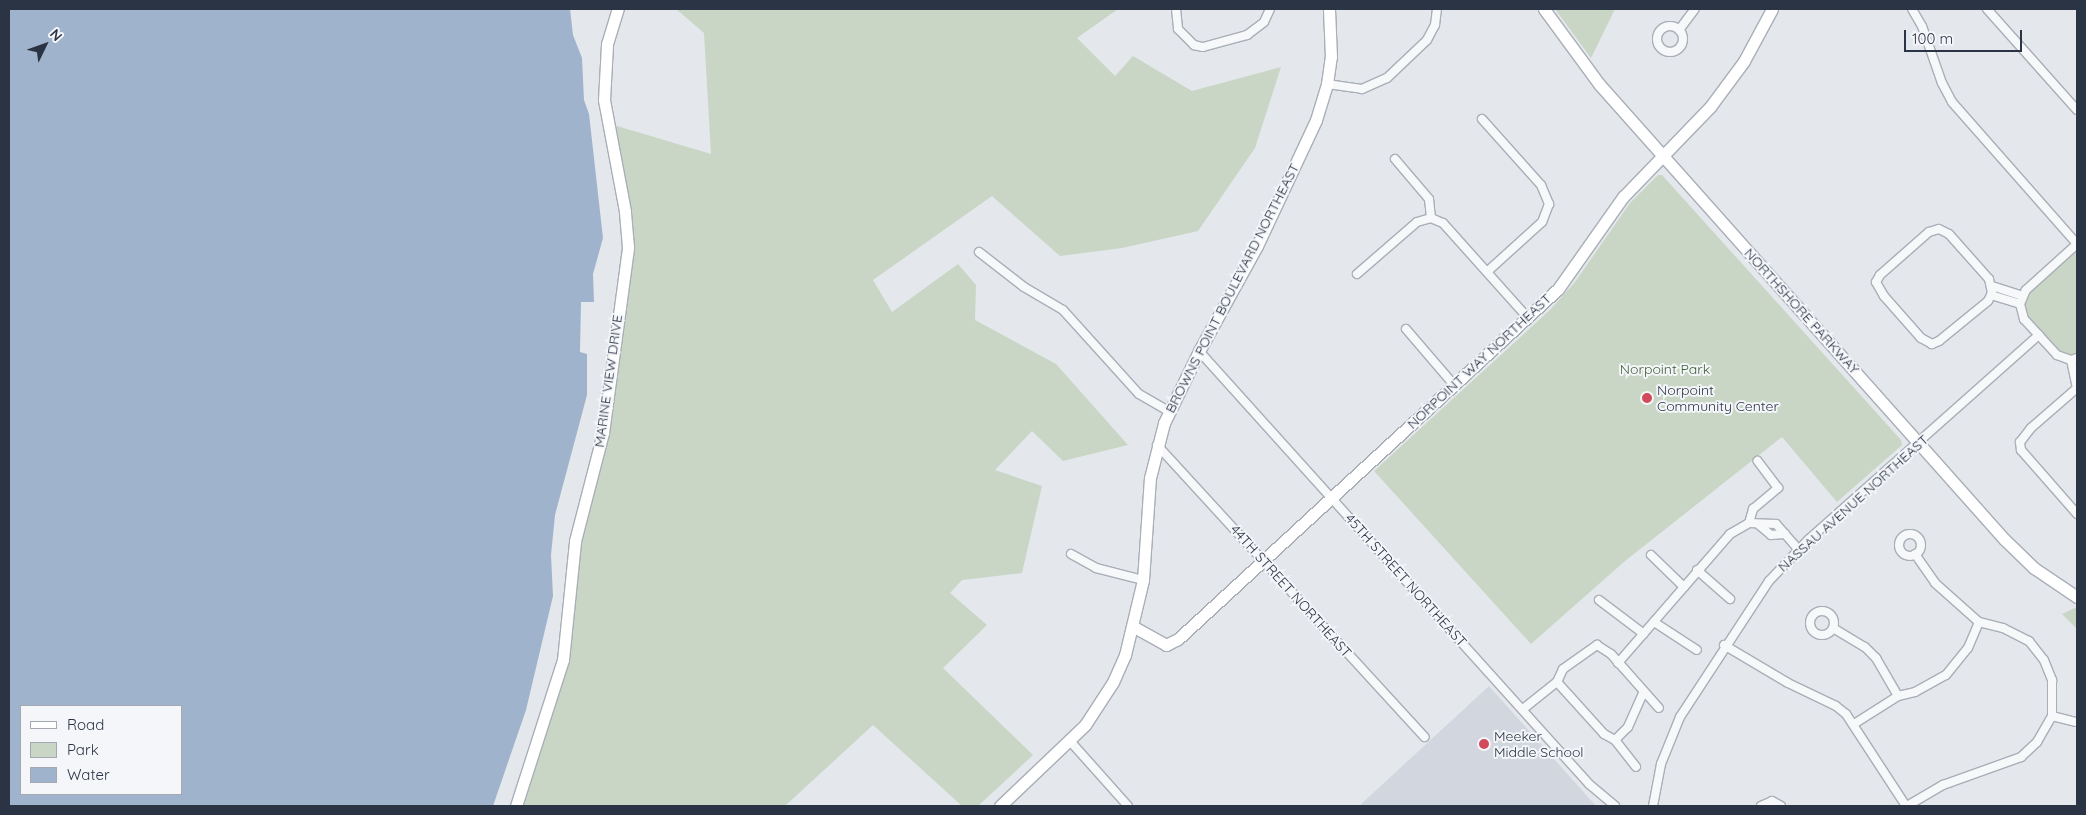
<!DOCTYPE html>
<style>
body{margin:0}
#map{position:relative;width:2086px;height:815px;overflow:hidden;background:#e4e7ec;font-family:Quicksand,sans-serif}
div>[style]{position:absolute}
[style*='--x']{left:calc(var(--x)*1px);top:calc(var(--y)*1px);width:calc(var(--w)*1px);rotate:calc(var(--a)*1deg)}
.built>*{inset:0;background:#d2d6de}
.green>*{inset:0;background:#c9d6c5}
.water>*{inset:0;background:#9fb4cc}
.roads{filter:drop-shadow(1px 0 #a9aeb7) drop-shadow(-1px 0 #a9aeb7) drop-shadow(0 1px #a9aeb7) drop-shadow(0 -1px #a9aeb7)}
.street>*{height:8px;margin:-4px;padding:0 4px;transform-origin:4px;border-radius:4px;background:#f7f8fa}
.street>.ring{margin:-4px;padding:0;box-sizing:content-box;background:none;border:8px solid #f7f8fa;border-radius:50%}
.secondary>*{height:11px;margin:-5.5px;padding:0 5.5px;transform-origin:5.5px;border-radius:5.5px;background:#fff}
.dots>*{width:14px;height:14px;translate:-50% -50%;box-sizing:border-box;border:2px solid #f4f6f9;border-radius:50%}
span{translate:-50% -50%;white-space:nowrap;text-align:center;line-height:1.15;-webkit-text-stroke:4px #f4f6f9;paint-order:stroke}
.street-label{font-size:14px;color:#2b3445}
.park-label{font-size:14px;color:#3f6138}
.poi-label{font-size:14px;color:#2b3445}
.left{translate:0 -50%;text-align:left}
.frame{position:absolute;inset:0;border:10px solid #2b3445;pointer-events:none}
.legend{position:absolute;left:20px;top:705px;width:162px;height:90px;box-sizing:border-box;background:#f4f6f9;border:1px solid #a4a8b1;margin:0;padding:6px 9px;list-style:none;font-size:15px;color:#2b3445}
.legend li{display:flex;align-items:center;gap:10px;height:25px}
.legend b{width:25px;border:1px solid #a4a8b1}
.north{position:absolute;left:20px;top:20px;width:50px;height:50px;-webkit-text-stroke:4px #f4f6f9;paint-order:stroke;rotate:48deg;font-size:14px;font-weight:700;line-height:20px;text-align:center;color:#2b3445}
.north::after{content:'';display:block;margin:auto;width:18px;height:22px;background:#2b3445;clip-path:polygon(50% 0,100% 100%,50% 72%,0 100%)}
.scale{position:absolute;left:1904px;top:30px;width:118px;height:22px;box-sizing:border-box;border:2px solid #2b3445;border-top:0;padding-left:6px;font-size:15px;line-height:18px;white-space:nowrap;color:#2b3445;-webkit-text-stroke:4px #f4f6f9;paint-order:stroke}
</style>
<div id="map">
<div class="built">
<i style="clip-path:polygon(1489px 686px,1596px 806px,1359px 806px)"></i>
</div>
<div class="green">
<i style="clip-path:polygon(676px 9px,1118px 9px,1077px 38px,1115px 76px,1133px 56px,1192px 91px,1281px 67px,1255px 148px,1198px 231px,1122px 248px,1060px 256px,992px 196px,873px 280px,892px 312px,958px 264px,976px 285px,975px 320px,1056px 364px,1128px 445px,1063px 461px,1032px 431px,995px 470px,1042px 486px,1022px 573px,962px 580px,950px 593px,987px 625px,943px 668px,1033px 755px,978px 806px,962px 806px,873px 725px,785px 806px,514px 806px,557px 681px,610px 365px,625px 211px,607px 123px,711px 154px,704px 33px)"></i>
<i style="clip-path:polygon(1555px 9px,1615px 9px,1591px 58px)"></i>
<i style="clip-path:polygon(1658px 175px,1662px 175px,1901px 440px,1902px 445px,1837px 502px,1782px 437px,1625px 561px,1531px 644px,1374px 471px,1550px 310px,1575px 282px,1630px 203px)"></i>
<i style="clip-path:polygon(2077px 245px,2077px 358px,2057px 355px,2024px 319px,2022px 296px)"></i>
<i style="clip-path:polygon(2077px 607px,2077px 629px,2062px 614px)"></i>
</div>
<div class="water">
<i style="clip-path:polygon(evenodd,9px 9px,570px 9px,573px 35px,582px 58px,584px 100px,589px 114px,603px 238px,593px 274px,594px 302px,581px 302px,580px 352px,587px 354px,587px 395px,555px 515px,551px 555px,553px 596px,526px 710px,493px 806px,9px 806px,9px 9px,21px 706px,181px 706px,181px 794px,21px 794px,21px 706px)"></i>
</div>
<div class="roads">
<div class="street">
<i style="--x:1176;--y:9;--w:20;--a:84"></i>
<i style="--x:1178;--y:29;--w:23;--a:45"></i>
<i style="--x:1194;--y:45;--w:9;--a:13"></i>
<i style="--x:1203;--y:47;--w:46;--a:-15.3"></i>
<i style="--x:1247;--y:35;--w:21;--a:-37"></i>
<i style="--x:1264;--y:22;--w:14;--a:-65"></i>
<i style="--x:1912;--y:9;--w:20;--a:60"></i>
<i style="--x:1922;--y:26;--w:60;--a:70.7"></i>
<i style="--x:1942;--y:83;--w:21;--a:62"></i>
<i style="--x:1952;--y:102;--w:189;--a:48.6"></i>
<i style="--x:1987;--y:9;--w:135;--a:48.3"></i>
<i class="ring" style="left:1657px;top:26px;width:18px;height:18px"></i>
<i style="--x:1679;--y:30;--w:26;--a:-53"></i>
<i style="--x:1327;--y:84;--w:35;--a:8"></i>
<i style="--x:1362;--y:89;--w:27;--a:-24"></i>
<i style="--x:1387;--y:78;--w:55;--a:-43.5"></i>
<i style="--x:1427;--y:40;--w:17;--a:-62"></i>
<i style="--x:1435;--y:25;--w:16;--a:-83"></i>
<i style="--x:1482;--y:119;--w:89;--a:48.2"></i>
<i style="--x:1541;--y:185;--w:21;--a:67"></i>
<i style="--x:1549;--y:204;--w:19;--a:111"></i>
<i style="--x:1542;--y:222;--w:73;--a:137.8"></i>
<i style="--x:1395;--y:159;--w:52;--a:49.6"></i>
<i style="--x:1429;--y:199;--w:19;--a:84"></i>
<i style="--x:1939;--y:229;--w:11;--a:27"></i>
<i style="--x:1949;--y:234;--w:60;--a:48.4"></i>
<i style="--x:1989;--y:279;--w:14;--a:78"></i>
<i style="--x:1992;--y:293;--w:9;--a:117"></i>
<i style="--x:1988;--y:301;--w:63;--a:140.8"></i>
<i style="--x:1939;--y:341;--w:8;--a:157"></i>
<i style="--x:1932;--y:344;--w:13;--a:-151"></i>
<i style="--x:1921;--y:338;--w:56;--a:-131.4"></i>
<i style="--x:1884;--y:296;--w:16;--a:-120"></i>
<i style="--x:1876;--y:282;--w:8;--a:-60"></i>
<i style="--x:1880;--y:275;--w:65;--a:-41.3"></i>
<i style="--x:1929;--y:232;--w:10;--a:-17"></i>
<i style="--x:2077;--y:244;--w:69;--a:138"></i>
<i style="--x:2026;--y:290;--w:15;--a:113"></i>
<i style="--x:2020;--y:304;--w:16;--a:75"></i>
<i style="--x:2024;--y:319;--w:49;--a:47.5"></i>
<i style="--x:2057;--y:355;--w:15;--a:20"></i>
<i style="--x:2071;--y:360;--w:6;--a:-18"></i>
<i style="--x:979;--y:252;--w:57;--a:37.9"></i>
<i style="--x:1024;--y:287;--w:45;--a:30.5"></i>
<i style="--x:1063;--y:310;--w:113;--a:47.9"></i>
<i style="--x:1139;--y:394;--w:34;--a:30"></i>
<i style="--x:1357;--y:274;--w:79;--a:-40.9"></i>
<i style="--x:1417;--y:222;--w:15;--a:-16"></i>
<i style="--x:1431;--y:218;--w:13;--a:23"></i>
<i style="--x:1443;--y:223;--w:126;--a:48.2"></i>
<i style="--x:1992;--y:286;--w:32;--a:18"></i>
<i style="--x:1991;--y:295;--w:30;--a:17"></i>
<i style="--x:1406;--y:329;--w:74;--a:49.4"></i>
<i style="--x:1199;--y:351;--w:583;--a:47.99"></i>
<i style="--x:1589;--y:784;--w:34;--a:40"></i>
<i style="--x:2071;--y:360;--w:29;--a:78"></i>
<i style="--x:2077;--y:388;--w:61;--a:139"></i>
<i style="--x:2031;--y:428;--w:18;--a:128"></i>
<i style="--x:2020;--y:442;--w:8;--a:83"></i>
<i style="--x:2021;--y:450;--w:85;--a:48.8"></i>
<i style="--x:1157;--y:445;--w:396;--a:47.5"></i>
<i style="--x:1749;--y:523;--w:15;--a:-74"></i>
<i style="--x:1753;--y:509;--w:33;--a:-40"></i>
<i style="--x:1778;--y:488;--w:34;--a:-127"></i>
<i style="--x:1785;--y:534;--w:20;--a:49"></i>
<i class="ring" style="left:1899px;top:534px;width:14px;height:14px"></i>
<i style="--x:1071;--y:554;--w:29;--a:29"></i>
<i style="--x:1096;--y:568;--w:49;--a:14.3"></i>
<i style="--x:1915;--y:554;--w:35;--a:55"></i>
<i style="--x:1935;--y:583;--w:59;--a:41.6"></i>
<i style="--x:1979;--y:622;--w:25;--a:14"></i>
<i style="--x:2003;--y:628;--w:29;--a:27"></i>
<i style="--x:2029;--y:641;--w:24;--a:52"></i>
<i style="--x:2044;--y:660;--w:22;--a:68"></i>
<i style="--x:2052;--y:680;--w:36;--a:90"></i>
<i style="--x:2052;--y:716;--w:25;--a:14"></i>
<i style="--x:1651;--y:555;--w:46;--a:44.1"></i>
<i style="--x:1697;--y:570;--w:44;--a:41.3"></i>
<i style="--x:1599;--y:600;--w:56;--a:37.1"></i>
<i class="ring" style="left:1810px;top:611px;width:16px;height:16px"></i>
<i style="--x:1654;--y:622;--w:51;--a:33.1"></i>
<i style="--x:1833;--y:628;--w:37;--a:31"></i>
<i style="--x:1865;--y:647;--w:16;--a:45"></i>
<i style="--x:1876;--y:658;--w:44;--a:59.9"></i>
<i style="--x:1724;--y:645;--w:74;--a:30.7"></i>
<i style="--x:1788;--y:683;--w:53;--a:25.6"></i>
<i style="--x:1836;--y:706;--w:13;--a:39"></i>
<i style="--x:1846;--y:714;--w:110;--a:56.9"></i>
<i style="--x:1618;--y:663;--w:171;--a:-49"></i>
<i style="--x:1730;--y:534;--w:22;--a:-30"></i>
<i style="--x:1749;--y:523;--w:27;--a:2"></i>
<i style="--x:1776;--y:524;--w:13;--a:48"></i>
<i style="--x:1785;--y:534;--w:14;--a:176"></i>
<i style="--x:1771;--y:535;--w:16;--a:-140"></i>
<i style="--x:1557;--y:682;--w:14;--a:-65"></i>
<i style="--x:1563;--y:669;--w:42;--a:-35.2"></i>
<i style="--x:1597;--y:645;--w:17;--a:33"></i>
<i style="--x:1611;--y:654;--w:72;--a:48.4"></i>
<i style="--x:1557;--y:682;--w:70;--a:47.9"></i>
<i style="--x:1604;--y:734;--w:13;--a:29"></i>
<i style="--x:1615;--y:740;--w:18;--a:-45"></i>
<i style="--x:1628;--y:727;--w:37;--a:-66"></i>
<i style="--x:1523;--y:709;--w:43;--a:-38.5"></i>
<i style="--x:1854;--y:724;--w:52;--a:-32.5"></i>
<i style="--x:1898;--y:696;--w:17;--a:-13"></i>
<i style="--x:1915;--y:692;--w:35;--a:-29"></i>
<i style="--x:1946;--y:675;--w:35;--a:-51"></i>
<i style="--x:1968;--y:648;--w:28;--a:-67"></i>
<i style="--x:1615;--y:740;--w:34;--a:52"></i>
<i style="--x:1070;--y:741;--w:87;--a:48.3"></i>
<i style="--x:1653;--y:806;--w:43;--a:-79.2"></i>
<i style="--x:1661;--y:764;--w:51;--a:-68"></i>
<i style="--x:1680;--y:717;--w:163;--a:-56.8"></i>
<i style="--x:1769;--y:581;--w:57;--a:-46.4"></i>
<i style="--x:1808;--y:540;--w:309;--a:-41.6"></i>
<i style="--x:1761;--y:806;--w:12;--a:-24"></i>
<i style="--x:1772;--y:801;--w:10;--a:29"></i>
<i style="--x:1907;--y:806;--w:42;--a:-30.3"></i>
<i style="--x:1943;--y:785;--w:83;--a:-19.7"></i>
<i style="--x:2021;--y:757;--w:22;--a:-43"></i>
<i style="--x:2037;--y:742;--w:30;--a:-60"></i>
</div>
<div class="secondary">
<i style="--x:1544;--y:9;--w:93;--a:53.7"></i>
<i style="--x:1599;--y:84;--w:609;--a:48.33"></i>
<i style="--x:2004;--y:539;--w:42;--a:44"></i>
<i style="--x:2034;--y:568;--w:52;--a:34"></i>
<i style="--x:1134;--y:627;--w:37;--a:29"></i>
<i style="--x:1166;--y:645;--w:13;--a:-27"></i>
<i style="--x:1178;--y:639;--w:517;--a:-42.65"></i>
<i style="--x:1558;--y:289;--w:113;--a:-54.8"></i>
<i style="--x:1623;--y:197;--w:125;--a:-46"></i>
<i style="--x:1710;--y:107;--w:57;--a:-53.5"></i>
<i style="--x:1744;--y:61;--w:59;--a:-61.7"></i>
<i style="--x:516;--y:806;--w:153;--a:-72.2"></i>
<i style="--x:563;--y:660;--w:120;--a:-84.2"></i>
<i style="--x:575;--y:541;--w:112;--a:-75.5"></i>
<i style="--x:603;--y:433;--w:188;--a:-82.3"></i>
<i style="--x:628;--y:247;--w:36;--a:-95"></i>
<i style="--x:625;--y:211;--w:113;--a:-100.7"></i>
<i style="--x:604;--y:100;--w:56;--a:-86.9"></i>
<i style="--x:607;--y:44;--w:37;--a:-73"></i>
<i style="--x:1000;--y:806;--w:117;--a:-43.6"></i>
<i style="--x:1085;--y:725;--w:51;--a:-56.9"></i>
<i style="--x:1113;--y:682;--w:30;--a:-66"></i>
<i style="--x:1125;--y:655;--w:77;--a:-76.5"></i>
<i style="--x:1143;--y:580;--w:102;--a:-86.1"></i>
<i style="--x:1150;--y:478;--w:57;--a:-75.7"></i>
<i style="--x:1164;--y:423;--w:80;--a:-64.1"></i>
<i style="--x:1199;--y:351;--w:120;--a:-61.1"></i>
<i style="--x:1257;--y:246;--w:139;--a:-64.9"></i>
<i style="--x:1316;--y:120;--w:38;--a:-73"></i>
<i style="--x:1327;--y:84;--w:27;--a:-82"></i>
<i style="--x:1331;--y:57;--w:48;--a:-92.4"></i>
</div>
</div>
<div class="dots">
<i style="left:1647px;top:398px;background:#d1495b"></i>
<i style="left:1484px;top:744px;background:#d1495b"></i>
</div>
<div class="street-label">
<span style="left:1232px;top:288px;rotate:-63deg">BROWNS POINT BOULEVARD NORTHEAST</span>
<span style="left:1802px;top:311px;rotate:48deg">NORTHSHORE PARKWAY</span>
<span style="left:1479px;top:361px;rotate:-43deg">NORPOINT WAY NORTHEAST</span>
<span style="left:608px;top:381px;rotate:-82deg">MARINE VIEW DRIVE</span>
<span style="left:1853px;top:503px;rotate:-42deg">NASSAU AVENUE NORTHEAST</span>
<span style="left:1406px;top:580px;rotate:48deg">45TH STREET NORTHEAST</span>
<span style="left:1291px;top:591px;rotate:48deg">44TH STREET NORTHEAST</span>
</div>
<div class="park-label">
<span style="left:1665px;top:369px">Norpoint Park</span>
</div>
<div class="poi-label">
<span class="left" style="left:1657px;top:398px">Norpoint<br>Community Center</span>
<span class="left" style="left:1494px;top:744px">Meeker<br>Middle School</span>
</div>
<div class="frame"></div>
<ul class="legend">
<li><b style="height:6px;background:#fff"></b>Road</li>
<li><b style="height:14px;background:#c9d6c5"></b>Park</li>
<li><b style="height:14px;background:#9fb4cc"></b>Water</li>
</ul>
<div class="north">N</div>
<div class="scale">100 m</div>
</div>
